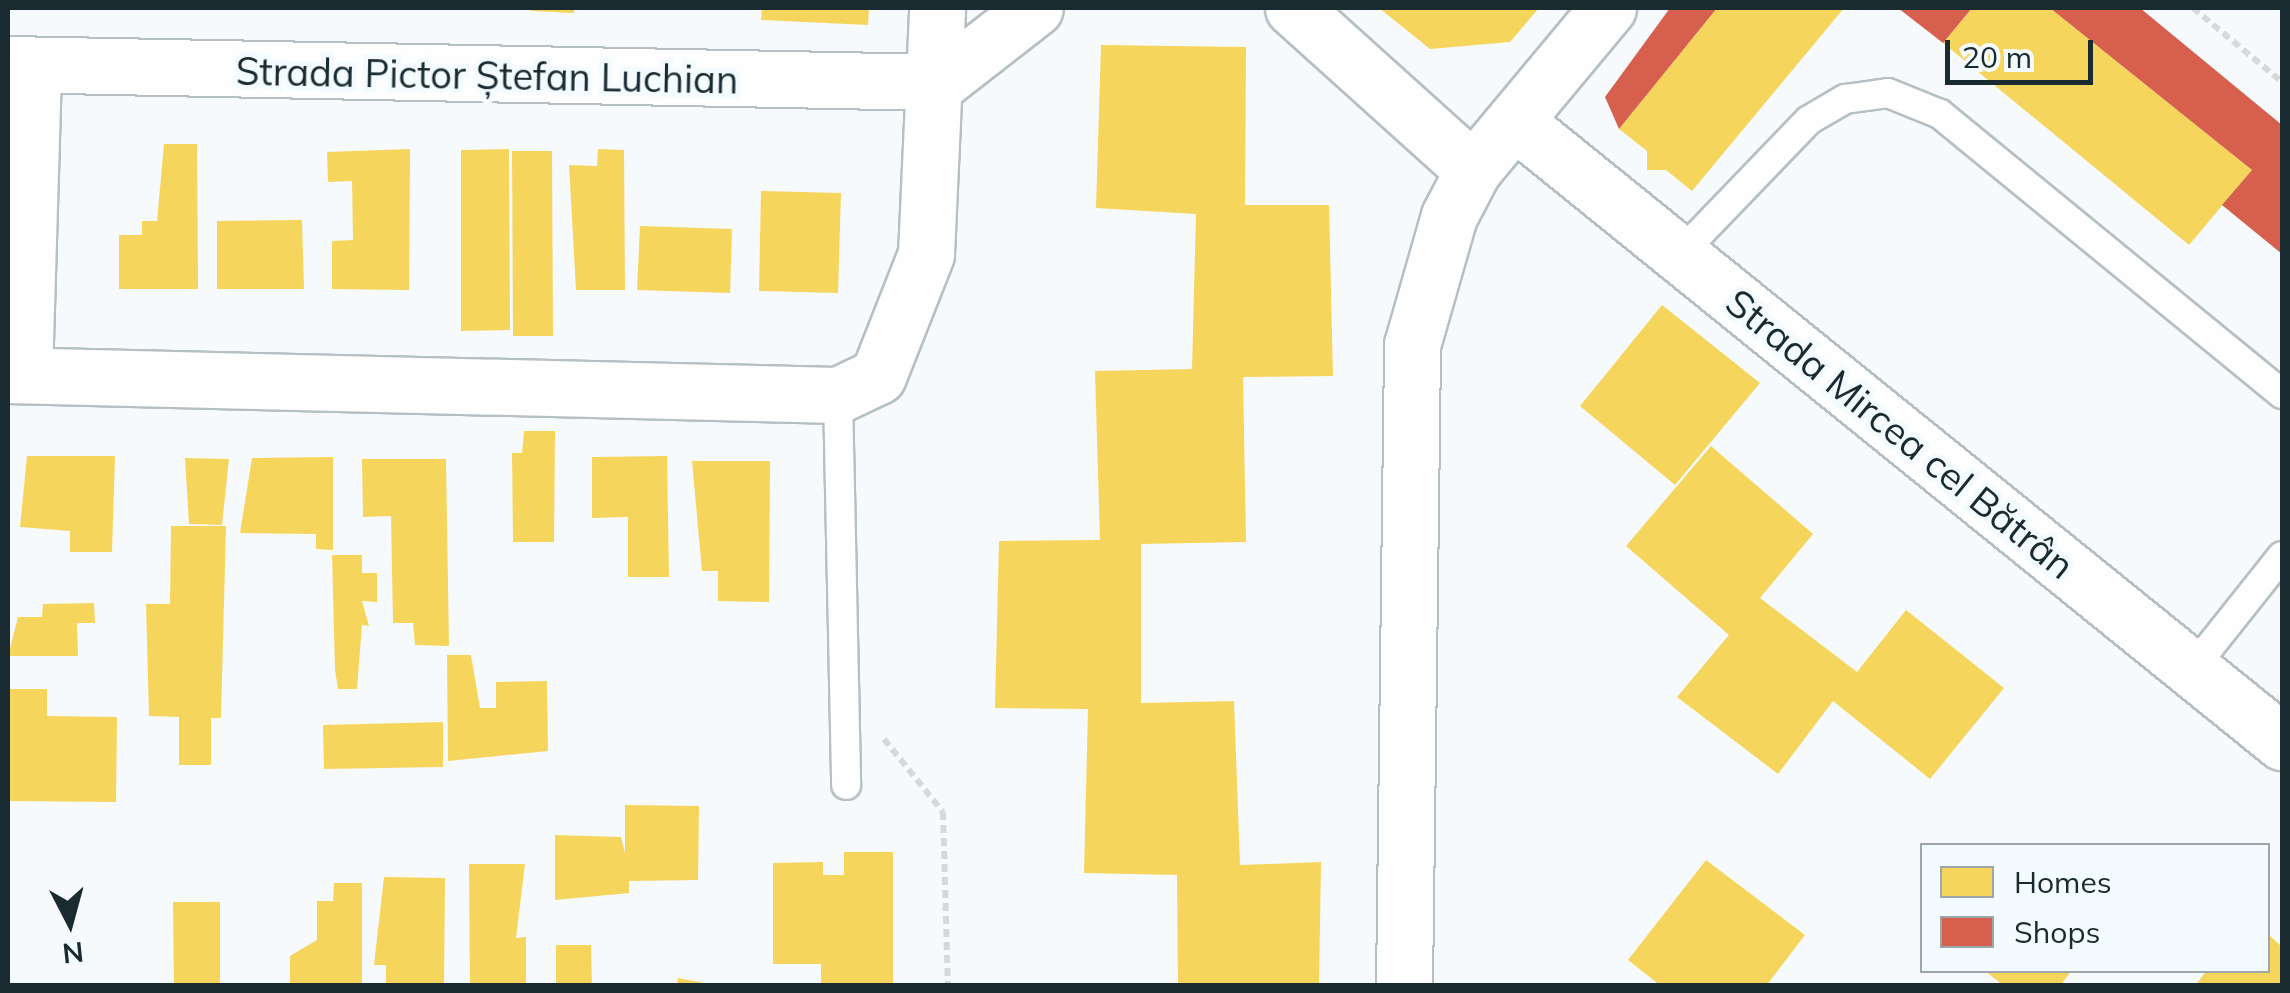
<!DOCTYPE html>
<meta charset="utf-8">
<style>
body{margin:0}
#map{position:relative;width:2290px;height:993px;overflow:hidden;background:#f6fafc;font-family:Mulish,sans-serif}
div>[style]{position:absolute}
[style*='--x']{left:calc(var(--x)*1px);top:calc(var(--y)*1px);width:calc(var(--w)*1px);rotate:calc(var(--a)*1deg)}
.homes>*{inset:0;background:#f6d55c}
.shops>*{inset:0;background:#d6604d}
.path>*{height:6px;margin-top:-3px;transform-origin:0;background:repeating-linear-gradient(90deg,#d6d8d9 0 8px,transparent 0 13px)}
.roads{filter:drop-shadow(2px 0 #b6bfc3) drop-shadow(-2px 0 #b6bfc3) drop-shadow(0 2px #b6bfc3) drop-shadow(0 -2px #b6bfc3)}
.lane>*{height:28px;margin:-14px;padding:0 14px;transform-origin:14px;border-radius:14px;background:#fefeff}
.street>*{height:55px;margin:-27.5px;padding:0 27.5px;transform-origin:27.5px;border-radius:27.5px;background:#fefeff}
span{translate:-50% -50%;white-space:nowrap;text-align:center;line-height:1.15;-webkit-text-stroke:10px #f3fbff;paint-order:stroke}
.street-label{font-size:38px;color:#1a2a31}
.frame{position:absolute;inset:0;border:10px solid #1a2a31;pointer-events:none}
.legend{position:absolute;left:1920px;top:843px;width:350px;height:130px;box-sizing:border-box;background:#f3fbff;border:2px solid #9ca7ad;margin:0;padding:12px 18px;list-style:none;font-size:30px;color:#1a2a31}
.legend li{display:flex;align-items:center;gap:20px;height:50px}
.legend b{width:50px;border:2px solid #9ca7ad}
.north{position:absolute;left:20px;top:873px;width:100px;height:100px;-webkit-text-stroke:8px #f3fbff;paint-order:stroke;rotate:174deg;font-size:28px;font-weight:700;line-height:40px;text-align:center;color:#1a2a31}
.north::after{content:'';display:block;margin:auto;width:35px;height:45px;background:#1a2a31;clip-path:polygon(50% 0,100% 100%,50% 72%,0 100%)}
.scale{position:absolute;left:1945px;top:40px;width:148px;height:45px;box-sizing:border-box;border:5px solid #1a2a31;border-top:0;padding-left:12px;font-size:30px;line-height:35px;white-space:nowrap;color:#1a2a31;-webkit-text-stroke:8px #f3fbff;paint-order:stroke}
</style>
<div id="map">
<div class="homes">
<i style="clip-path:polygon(531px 8px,574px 8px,574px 13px,531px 11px)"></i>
<i style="clip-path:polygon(762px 8px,869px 8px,868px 25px,761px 20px)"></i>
<i style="clip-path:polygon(1379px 8px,1539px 8px,1510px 42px,1430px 49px)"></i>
<i style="clip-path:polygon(1717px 8px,1844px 8px,1692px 191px,1666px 170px,1647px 170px,1647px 151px,1619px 129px)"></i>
<i style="clip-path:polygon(1972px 8px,2050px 8px,2252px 170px,2189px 245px,1943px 43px)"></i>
<i style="clip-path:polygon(1101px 45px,1246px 47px,1245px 205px,1329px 205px,1333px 376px,1243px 377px,1246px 542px,1141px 544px,1141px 703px,1234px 701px,1240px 865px,1321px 862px,1319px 986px,1178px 986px,1177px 875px,1084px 873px,1088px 709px,995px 708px,999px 541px,1100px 540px,1095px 371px,1192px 369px,1196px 214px,1096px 208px)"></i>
<i style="clip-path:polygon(164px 144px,197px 144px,198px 289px,119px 289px,119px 235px,142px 235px,142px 221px,157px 221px)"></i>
<i style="clip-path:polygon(410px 149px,409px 290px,332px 289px,332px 241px,353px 240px,352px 181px,328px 182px,327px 152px)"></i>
<i style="clip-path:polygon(509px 149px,510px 330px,461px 331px,461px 150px)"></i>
<i style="clip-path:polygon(598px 149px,624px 150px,625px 290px,576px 290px,569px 165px,597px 166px)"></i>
<i style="clip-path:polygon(512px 151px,552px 151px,553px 336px,513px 336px)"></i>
<i style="clip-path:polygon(761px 191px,841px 193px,838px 293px,759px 291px)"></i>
<i style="clip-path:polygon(302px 220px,304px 289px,217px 289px,217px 221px)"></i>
<i style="clip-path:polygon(640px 226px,732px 229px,730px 293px,637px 290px)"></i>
<i style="clip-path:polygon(1662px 305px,1760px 383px,1675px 485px,1580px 406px)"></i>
<i style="clip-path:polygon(524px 431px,555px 431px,554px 542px,513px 542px,512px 453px,522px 453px)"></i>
<i style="clip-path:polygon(1711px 446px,1813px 534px,1760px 598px,1857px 672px,1906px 610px,2004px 688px,1930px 779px,1833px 701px,1778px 774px,1677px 697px,1729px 635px,1626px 546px)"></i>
<i style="clip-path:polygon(27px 456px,115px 456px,112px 552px,70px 552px,70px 531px,20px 527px)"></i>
<i style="clip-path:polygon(667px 456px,669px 577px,628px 577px,628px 517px,592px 518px,592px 457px)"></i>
<i style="clip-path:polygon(333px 457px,333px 550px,316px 549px,316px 534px,240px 533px,252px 458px)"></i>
<i style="clip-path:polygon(185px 458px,229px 459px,222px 525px,189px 524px)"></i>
<i style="clip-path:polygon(362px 459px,446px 459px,449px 646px,415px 645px,413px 623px,393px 623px,391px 516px,363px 517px)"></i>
<i style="clip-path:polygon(692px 461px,770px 461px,769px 602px,718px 601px,718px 571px,702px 571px)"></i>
<i style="clip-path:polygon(171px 526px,226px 526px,221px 718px,211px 718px,211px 765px,179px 765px,179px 717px,149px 716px,146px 604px,170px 604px)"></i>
<i style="clip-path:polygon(332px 555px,362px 555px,362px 573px,377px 573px,377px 602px,362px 601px,369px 626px,362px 625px,357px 689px,338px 689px,335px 670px)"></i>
<i style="clip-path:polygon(94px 603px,95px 623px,77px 623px,78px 656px,8px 656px,18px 617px,42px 617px,43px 604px)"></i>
<i style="clip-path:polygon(447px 655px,471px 655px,480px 708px,496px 708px,496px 682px,547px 681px,548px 751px,448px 761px)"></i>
<i style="clip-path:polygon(8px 689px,47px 689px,47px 716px,117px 717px,116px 802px,8px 801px)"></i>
<i style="clip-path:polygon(443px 722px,443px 767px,324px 769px,323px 725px)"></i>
<i style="clip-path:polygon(625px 805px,699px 806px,698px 880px,629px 881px,629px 893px,555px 900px,555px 835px,621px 837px,625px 853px)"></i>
<i style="clip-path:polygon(844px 852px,893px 852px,893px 986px,821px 986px,821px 964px,773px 964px,773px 863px,823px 862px,823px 875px,844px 875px)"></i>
<i style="clip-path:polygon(1706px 860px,1805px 935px,1766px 986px,1661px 986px,1628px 960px)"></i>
<i style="clip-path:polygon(469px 864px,525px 864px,516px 938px,526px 937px,526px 986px,470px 986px)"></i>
<i style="clip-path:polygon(384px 877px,445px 878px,444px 986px,386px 986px,386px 965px,374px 965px)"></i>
<i style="clip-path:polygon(334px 883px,362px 883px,362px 986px,290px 986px,290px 956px,317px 940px,317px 901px,333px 901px)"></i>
<i style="clip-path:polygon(173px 902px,220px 902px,220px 985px,174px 986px)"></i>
<i style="clip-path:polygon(2268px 934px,2282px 947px,2282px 986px,2195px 986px,2207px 970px,2268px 970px)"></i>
<i style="clip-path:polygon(556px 945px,591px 945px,592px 986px,556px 986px)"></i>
<i style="clip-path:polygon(1984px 970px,2072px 970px,2060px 986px,2004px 986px)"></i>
<i style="clip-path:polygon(678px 978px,709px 984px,709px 986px,677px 986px)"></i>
</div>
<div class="shops">
<i style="clip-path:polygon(1670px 8px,1717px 8px,1619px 129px,1605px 97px)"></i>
<i style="clip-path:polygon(1898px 8px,1972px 8px,1943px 43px)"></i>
<i style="clip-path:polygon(2050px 8px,2140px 8px,2282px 125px,2282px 254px,2222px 205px,2252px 170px)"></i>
</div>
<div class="path">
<i style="--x:2193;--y:8;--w:116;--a:39.7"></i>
<i style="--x:884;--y:739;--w:94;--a:51.1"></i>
<i style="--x:943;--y:812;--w:174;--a:88.4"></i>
</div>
<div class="roads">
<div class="lane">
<i style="--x:1679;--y:255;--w:187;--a:-46.1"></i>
<i style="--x:1809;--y:120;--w:42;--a:-30.3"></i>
<i style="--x:1845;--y:99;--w:43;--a:-7.9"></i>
<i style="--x:1888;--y:93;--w:56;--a:22"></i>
<i style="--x:1940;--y:114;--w:442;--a:39.3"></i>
<i style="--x:838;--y:395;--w:390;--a:88.8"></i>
<i style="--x:2192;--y:669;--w:144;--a:-51.5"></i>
</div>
<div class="street">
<i style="--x:1293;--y:8;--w:242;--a:42"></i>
<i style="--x:8;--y:64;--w:932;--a:1.11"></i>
<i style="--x:940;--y:82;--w:120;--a:-37.9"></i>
<i style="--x:1518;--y:124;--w:983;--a:38.97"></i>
<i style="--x:8;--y:375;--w:830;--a:1.38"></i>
<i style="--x:838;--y:395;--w:44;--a:-25.4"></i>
<i style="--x:878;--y:376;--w:131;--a:-68.5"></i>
<i style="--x:926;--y:254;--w:246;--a:-87.4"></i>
<i style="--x:24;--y:375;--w:308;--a:-88.3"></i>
<i style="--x:1404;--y:986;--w:641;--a:-89.28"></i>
<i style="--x:1412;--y:345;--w:134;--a:-74"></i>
<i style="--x:1449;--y:216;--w:52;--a:-62.4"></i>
<i style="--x:1473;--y:170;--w:211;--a:-50.2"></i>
</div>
</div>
<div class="street-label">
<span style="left:487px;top:76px;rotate:1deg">Strada Pictor Ștefan Luchian</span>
<span style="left:1900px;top:434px;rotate:39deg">Strada Mircea cel Bătrân</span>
</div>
<div class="frame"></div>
<ul class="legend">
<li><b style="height:28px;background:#f6d55c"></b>Homes</li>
<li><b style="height:28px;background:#d6604d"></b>Shops</li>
</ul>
<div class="north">N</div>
<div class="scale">20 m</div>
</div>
